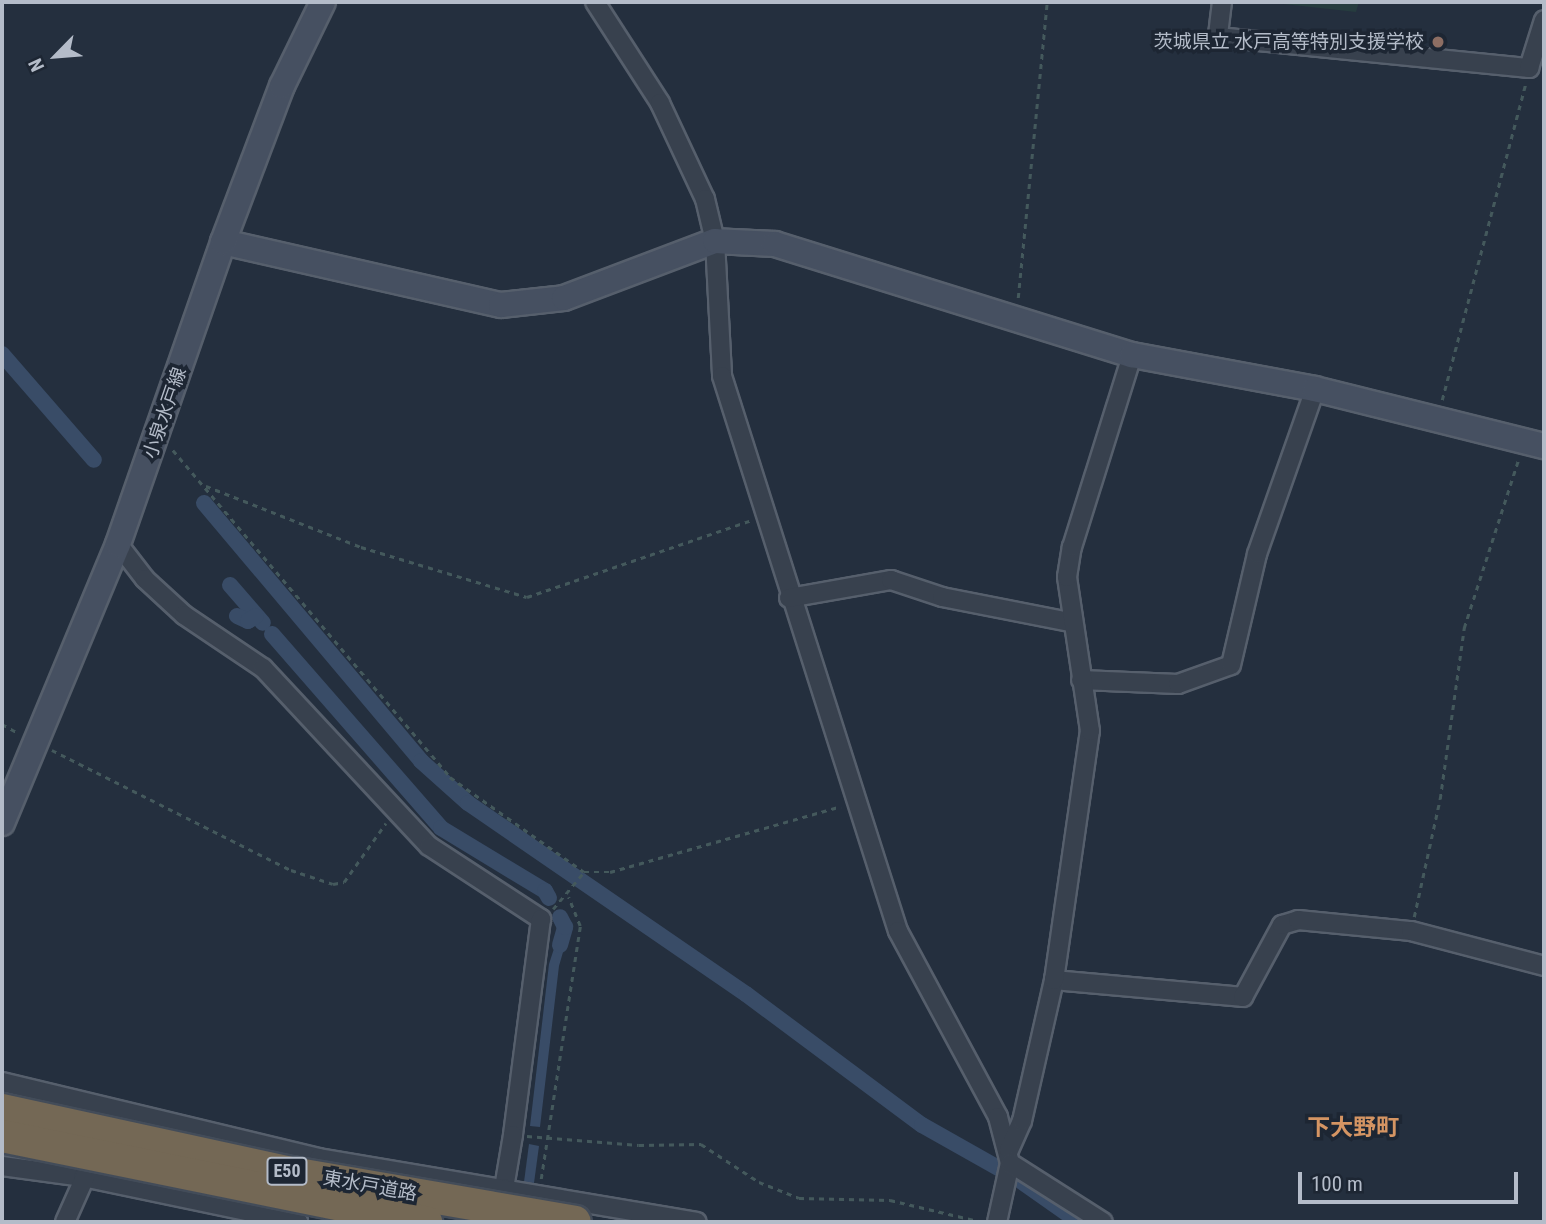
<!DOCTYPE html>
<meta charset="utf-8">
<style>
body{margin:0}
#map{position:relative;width:1546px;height:1224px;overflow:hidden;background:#242f3e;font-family:"Roboto Condensed","Noto Sans JP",sans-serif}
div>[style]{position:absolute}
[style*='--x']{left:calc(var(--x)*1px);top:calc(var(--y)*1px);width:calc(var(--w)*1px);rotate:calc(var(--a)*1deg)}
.green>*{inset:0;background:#263c3f}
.water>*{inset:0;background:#394c67}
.canal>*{height:16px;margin:-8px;padding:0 8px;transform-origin:8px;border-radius:8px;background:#394c67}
.path>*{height:2.5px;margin-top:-1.25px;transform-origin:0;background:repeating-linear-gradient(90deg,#44595c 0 5px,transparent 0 10px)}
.roads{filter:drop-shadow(2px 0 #565f6c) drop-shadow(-2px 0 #565f6c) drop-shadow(0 2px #565f6c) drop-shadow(0 -2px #565f6c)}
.street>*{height:18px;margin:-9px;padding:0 9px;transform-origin:9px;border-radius:9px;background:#38414e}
.secondary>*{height:24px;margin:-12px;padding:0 12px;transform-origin:12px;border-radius:12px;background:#465061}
.bridges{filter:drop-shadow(2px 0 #434c59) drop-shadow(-2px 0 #434c59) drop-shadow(0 2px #434c59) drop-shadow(0 -2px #434c59)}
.highway-bridge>*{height:32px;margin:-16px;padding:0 16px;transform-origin:16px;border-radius:16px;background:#746855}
.dots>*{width:19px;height:19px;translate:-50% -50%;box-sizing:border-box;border:4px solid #1d2633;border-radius:50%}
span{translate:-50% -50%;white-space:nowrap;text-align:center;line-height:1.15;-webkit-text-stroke:7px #1d2633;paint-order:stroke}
.shield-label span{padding:2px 5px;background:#1d2633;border:2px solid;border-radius:5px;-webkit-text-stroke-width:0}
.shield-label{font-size:18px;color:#b4bcc9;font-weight:700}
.poi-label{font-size:19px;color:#b4bcc9}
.right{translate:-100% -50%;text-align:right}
.street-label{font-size:19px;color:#b4bcc9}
.quarter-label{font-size:23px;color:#d59563;font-weight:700}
.frame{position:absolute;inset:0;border:4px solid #b4bcc9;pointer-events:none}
.north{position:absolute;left:21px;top:21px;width:70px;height:70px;-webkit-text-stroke:5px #1d2633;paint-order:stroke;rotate:245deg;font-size:19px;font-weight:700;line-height:28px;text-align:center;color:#b4bcc9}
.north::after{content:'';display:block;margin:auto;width:24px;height:32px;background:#b4bcc9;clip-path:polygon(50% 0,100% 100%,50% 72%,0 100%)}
.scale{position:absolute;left:1298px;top:1172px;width:220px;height:32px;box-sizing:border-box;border:4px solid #b4bcc9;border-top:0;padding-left:9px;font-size:21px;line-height:24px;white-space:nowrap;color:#b4bcc9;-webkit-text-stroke:5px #1d2633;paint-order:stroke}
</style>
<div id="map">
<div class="green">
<i style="clip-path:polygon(1266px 2px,1359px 2px,1356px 12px)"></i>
</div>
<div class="water">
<i style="clip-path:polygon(561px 927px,570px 928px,559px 966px,540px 1127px,530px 1126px,549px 964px)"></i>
<i style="clip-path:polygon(529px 1144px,539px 1146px,534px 1183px,524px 1182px)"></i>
</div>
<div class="canal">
<i style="--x:2;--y:354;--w:140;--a:49"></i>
<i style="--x:204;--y:503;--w:337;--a:49.9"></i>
<i style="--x:421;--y:761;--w:63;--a:41.8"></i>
<i style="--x:468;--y:803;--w:337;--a:34.5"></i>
<i style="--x:746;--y:994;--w:219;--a:36.7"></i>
<i style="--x:922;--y:1125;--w:110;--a:29.4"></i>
<i style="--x:1018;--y:1179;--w:75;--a:35.2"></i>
<i style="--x:230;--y:585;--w:50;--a:49"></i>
<i style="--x:237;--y:616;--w:12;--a:24"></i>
<i style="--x:248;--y:621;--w:9;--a:-32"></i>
<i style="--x:272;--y:634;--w:257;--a:48.9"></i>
<i style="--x:441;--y:828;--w:122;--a:31.2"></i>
<i style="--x:545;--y:891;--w:8;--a:60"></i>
<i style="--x:560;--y:945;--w:19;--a:-74"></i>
<i style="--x:565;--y:927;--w:11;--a:-117"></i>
</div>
<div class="path">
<i style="--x:1018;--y:298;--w:297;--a:-84.4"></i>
<i style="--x:1442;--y:400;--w:329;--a:-75.2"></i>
<i style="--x:173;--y:450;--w:429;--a:49.7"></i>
<i style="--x:450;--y:777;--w:164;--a:35.3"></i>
<i style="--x:206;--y:486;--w:167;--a:21.5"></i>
<i style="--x:361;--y:547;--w:173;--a:16.8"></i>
<i style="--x:527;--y:597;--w:238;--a:-18.9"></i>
<i style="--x:2;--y:724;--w:18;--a:29"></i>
<i style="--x:52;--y:750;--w:267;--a:26.7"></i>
<i style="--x:291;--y:870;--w:44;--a:18.4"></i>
<i style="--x:333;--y:884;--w:11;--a:-10"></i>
<i style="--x:344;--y:882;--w:72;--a:-54.6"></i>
<i style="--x:553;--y:909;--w:48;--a:-50"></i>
<i style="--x:584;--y:872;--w:26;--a:0"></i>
<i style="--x:610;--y:872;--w:240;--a:-15.9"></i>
<i style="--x:1414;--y:917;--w:121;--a:-77.6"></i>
<i style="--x:1440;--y:799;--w:173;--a:-82"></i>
<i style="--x:1464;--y:628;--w:179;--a:-72.1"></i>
<i style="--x:527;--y:1136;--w:112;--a:4.6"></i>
<i style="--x:639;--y:1145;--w:62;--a:-0.9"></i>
<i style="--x:701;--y:1144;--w:69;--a:33.2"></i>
<i style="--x:759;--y:1182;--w:43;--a:21.8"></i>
<i style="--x:799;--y:1198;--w:91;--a:1.3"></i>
<i style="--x:890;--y:1200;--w:95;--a:13.4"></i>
<i style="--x:541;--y:1179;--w:256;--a:-81.2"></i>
<i style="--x:580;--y:926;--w:31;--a:-112"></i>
</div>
<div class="roads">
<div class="street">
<i style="--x:595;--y:2;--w:120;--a:57.2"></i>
<i style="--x:660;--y:103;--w:106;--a:64.9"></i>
<i style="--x:705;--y:199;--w:43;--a:76.6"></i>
<i style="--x:715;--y:241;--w:135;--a:87"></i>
<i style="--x:722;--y:376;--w:582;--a:72.41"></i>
<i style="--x:898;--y:931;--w:211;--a:61.7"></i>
<i style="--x:998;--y:1117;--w:48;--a:75.4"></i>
<i style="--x:1010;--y:1163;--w:60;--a:102.4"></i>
<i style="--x:1222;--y:2;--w:35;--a:97"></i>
<i style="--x:1218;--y:37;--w:313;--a:5.7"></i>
<i style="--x:1529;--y:68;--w:50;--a:-72.6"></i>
<i style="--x:118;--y:544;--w:44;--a:52.4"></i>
<i style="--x:145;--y:579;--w:53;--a:42.7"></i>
<i style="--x:184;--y:615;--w:95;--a:33.9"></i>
<i style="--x:263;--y:668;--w:243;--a:47"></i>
<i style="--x:429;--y:846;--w:134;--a:33.1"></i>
<i style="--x:541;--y:919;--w:218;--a:97.4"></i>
<i style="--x:513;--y:1135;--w:54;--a:99.6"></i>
<i style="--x:504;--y:1188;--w:28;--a:117"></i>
<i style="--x:789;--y:598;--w:104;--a:-10"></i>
<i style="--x:891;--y:580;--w:54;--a:18.4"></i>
<i style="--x:942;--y:597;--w:130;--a:11.1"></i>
<i style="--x:1081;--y:680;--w:97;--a:2.4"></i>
<i style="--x:1178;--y:684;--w:56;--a:-19.7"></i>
<i style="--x:1231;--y:665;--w:114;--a:-76.8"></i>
<i style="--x:1257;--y:554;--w:175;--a:-70.6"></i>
<i style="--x:1054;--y:980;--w:190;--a:5.1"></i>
<i style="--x:1243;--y:997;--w:82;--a:-61.6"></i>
<i style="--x:1282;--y:925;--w:17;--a:-17"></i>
<i style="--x:1298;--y:920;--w:114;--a:5.6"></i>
<i style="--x:1411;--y:931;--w:138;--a:14.7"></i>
<i style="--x:2;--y:1082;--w:326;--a:13.5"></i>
<i style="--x:319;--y:1158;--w:383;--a:9.6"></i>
<i style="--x:1009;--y:1150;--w:32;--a:-66"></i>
<i style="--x:1022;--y:1121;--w:145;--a:-77.2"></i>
<i style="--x:1054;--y:980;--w:252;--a:-81.8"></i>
<i style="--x:1090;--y:731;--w:156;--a:-98.5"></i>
<i style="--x:1067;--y:577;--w:30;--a:-81"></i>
<i style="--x:1072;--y:547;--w:201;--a:-72.6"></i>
<i style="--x:1010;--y:1163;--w:110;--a:32.4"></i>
<i style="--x:2;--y:1166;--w:82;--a:7.7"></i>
<i style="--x:83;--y:1177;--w:220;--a:11.8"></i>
<i style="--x:65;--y:1222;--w:59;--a:-66"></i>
</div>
<div class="secondary">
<i style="--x:223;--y:242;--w:285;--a:12.8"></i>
<i style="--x:501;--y:305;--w:63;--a:-6.3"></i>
<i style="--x:564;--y:298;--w:161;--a:-20.7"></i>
<i style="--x:715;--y:241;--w:60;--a:2.9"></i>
<i style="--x:775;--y:244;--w:374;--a:17.3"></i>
<i style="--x:1132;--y:355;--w:186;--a:10.5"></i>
<i style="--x:1315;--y:389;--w:236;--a:14"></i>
<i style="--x:2;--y:823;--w:302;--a:-67.4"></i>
<i style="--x:118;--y:544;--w:320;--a:-70.8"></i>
<i style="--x:223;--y:242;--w:167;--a:-69.3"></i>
<i style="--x:282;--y:86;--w:93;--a:-64"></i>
</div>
</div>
<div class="bridges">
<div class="highway-bridge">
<i style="--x:2;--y:1110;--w:297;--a:12.3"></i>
<i style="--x:292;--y:1173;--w:287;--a:9.8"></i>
<i style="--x:2;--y:1136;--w:433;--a:11.5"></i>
</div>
</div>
<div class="dots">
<i style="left:1438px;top:42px;background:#8d6e63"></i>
</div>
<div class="shield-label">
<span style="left:287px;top:1171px">E50</span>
</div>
<div class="poi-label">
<span class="right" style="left:1424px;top:42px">茨城県立 水戸高等特別支援学校</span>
</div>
<div class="street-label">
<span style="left:165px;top:413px;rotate:-71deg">小泉水戸線</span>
<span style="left:370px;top:1186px;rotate:10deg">東水戸道路</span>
</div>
<div class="quarter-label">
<span style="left:1353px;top:1128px">下大野町</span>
</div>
<div class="frame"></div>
<div class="north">N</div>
<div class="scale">100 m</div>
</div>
